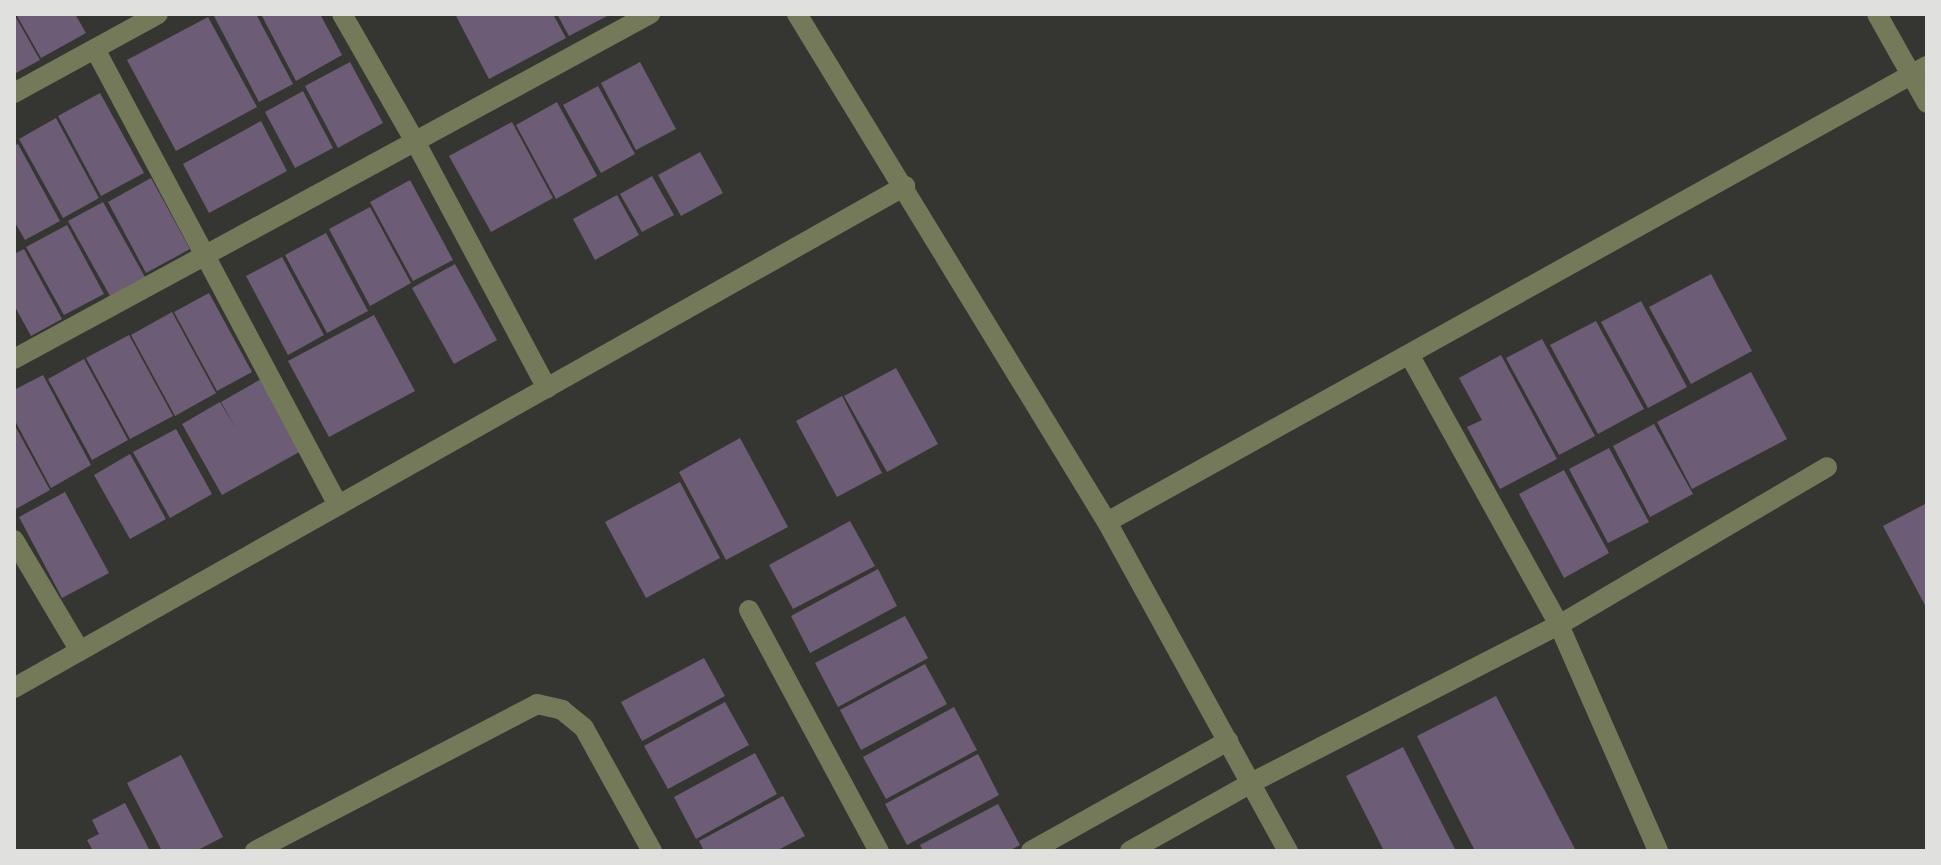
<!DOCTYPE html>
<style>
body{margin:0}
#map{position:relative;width:1941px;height:865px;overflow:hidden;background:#353631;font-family:"Fira Sans",sans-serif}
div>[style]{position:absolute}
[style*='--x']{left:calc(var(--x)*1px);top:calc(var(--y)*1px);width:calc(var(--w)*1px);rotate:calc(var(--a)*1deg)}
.building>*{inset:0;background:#6d5c75}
.minor>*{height:20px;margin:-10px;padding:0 10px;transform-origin:10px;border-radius:10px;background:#747959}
span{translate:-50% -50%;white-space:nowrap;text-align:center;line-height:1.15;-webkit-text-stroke:8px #2b2c27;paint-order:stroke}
.frame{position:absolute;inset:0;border:16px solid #e0e1de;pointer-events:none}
</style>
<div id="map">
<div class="building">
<i style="clip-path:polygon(14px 14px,40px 60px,14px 74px)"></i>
<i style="clip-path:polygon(16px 14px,75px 14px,86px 33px,41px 58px)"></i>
<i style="clip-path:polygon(216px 14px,256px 14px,293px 84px,259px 102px,214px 16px)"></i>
<i style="clip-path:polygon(267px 14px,320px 14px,342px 55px,296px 81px,262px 16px)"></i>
<i style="clip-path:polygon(455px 14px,553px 14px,566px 38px,489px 79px)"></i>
<i style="clip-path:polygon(557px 14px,611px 14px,569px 36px)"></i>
<i style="clip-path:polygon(208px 17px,257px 107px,176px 151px,127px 60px)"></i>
<i style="clip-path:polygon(350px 62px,383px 123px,338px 148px,305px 86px)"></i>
<i style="clip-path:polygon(640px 62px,676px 129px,636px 150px,601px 83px)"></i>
<i style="clip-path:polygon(598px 86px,635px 154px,601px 173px,563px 105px)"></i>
<i style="clip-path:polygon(303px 91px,333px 148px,295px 168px,265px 112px)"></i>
<i style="clip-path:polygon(100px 93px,144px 173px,101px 196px,58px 116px)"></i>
<i style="clip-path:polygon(557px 102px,597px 176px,556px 199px,516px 125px)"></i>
<i style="clip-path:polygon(56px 118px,99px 198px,63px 218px,19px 139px)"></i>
<i style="clip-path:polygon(261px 121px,287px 171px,209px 213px,183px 164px)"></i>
<i style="clip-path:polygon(512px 122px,553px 198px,491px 232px,449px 156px)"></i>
<i style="clip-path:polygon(18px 144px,60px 221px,25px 240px,14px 221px,14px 146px)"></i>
<i style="clip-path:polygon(700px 152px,723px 193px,681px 216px,658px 175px)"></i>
<i style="clip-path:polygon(652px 176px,674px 215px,642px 232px,620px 194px)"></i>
<i style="clip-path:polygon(151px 178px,190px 249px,146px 273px,108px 202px)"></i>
<i style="clip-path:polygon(410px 180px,453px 260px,413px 281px,370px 202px)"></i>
<i style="clip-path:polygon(617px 195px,639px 235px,595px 260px,573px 219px)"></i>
<i style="clip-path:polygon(103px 202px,145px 277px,110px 296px,68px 221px)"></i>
<i style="clip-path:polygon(370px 207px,411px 283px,370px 306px,329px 229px)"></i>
<i style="clip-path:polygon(67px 225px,104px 294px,64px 315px,26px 247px)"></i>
<i style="clip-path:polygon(326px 233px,368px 311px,327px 333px,285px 255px)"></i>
<i style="clip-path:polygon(24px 249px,62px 319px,31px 336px,14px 305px,14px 254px)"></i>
<i style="clip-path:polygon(282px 257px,324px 335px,288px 355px,246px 276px)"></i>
<i style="clip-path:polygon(455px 264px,497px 340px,454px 364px,412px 288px)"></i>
<i style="clip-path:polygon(1711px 274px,1752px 351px,1691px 384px,1649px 307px)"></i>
<i style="clip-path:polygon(209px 293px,252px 372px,217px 391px,174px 312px)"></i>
<i style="clip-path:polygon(1641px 301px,1687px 387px,1648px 408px,1601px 322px)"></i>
<i style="clip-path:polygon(172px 312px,216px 393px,175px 416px,131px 335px)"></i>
<i style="clip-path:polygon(374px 315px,415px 391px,329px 437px,288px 361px)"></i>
<i style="clip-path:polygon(1596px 321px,1644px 409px,1598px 434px,1550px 345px)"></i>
<i style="clip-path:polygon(129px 335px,173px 416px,130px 439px,86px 358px)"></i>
<i style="clip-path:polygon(1542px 339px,1595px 436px,1559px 455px,1506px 358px)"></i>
<i style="clip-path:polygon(1501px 355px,1557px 459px,1500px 489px,1467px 427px,1482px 420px,1459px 378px)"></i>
<i style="clip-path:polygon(84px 359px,128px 440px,92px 460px,48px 379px)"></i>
<i style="clip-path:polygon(896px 368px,938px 444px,887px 472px,844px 396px)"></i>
<i style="clip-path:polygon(1751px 372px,1787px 439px,1692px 489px,1657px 422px)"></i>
<i style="clip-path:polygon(43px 375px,91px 465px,51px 488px,14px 419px,14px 390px)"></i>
<i style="clip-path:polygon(261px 379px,301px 451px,222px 495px,182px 424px,220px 402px,236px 429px,221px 402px)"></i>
<i style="clip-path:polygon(842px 396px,882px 473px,837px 497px,796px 421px)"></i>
<i style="clip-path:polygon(14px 424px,50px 490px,14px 510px)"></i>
<i style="clip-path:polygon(1654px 424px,1693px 494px,1650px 517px,1613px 446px)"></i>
<i style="clip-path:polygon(176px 429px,212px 494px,170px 518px,133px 452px)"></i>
<i style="clip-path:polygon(740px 438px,788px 527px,726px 560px,679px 472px)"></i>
<i style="clip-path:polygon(1609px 448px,1649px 522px,1608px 543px,1569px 469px)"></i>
<i style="clip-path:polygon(130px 454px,166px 519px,130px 539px,94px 475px)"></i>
<i style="clip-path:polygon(1564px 470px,1609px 553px,1564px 578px,1519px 494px)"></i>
<i style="clip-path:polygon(680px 482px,720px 558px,646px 598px,605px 522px)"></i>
<i style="clip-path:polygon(65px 492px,109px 573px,62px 598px,19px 517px)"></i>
<i style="clip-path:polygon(1927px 503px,1927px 609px,1883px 526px)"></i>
<i style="clip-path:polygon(850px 521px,875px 566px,793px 609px,769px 565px)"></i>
<i style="clip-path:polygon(878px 569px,897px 606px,810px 653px,791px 616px)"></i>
<i style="clip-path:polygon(905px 616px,928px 658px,838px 707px,815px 663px)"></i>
<i style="clip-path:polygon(704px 658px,725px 696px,642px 741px,621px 702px)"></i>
<i style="clip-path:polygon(925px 664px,947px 704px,861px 750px,840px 710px)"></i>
<i style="clip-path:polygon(1496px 696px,1531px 764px,1576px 851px,1475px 851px,1451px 804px,1417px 736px)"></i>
<i style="clip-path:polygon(725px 702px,749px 745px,668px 789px,644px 746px)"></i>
<i style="clip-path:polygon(954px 707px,977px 750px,886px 799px,863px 757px)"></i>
<i style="clip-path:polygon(1403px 747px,1436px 812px,1456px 851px,1384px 851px,1346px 776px)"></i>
<i style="clip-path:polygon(755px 753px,777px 794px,696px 839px,674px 797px)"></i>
<i style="clip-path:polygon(978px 754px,999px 795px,907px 845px,885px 804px)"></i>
<i style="clip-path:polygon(181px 755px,223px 837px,196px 851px,162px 851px,127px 783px)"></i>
<i style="clip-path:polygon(783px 796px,805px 836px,776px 851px,704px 851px,699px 841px)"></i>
<i style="clip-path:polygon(125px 803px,150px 851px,93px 851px,87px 840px,99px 834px,92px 820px)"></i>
<i style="clip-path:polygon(998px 804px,1020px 845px,1009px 851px,923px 851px,920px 845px)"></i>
</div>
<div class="minor">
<i style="--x:342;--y:14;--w:149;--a:60.2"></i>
<i style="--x:416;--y:143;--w:278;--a:61.9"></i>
<i style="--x:797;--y:14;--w:595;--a:58.61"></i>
<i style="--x:1107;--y:522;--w:376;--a:61.2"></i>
<i style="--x:1877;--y:14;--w:102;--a:60.7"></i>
<i style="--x:95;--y:49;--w:517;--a:61.95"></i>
<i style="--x:14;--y:93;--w:164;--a:-28.7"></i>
<i style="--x:1410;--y:356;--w:308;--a:61"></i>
<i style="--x:1559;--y:625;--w:247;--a:66.3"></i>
<i style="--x:14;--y:359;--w:724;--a:-28.48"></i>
<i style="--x:1107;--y:522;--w:938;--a:-29.08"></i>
<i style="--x:14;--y:540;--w:129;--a:59.3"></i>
<i style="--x:749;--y:610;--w:274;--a:61.7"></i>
<i style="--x:14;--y:688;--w:1023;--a:-29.4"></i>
<i style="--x:255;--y:851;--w:318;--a:-27.5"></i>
<i style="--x:537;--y:704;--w:26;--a:13"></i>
<i style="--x:562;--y:710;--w:28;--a:39"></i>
<i style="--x:584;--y:728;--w:141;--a:61.1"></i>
<i style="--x:1031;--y:851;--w:226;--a:-29.2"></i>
<i style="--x:1130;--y:851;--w:139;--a:-29.3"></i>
<i style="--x:1251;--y:783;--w:346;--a:-27.2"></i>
<i style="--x:1559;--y:625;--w:311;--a:-30.5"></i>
</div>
<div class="frame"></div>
</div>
